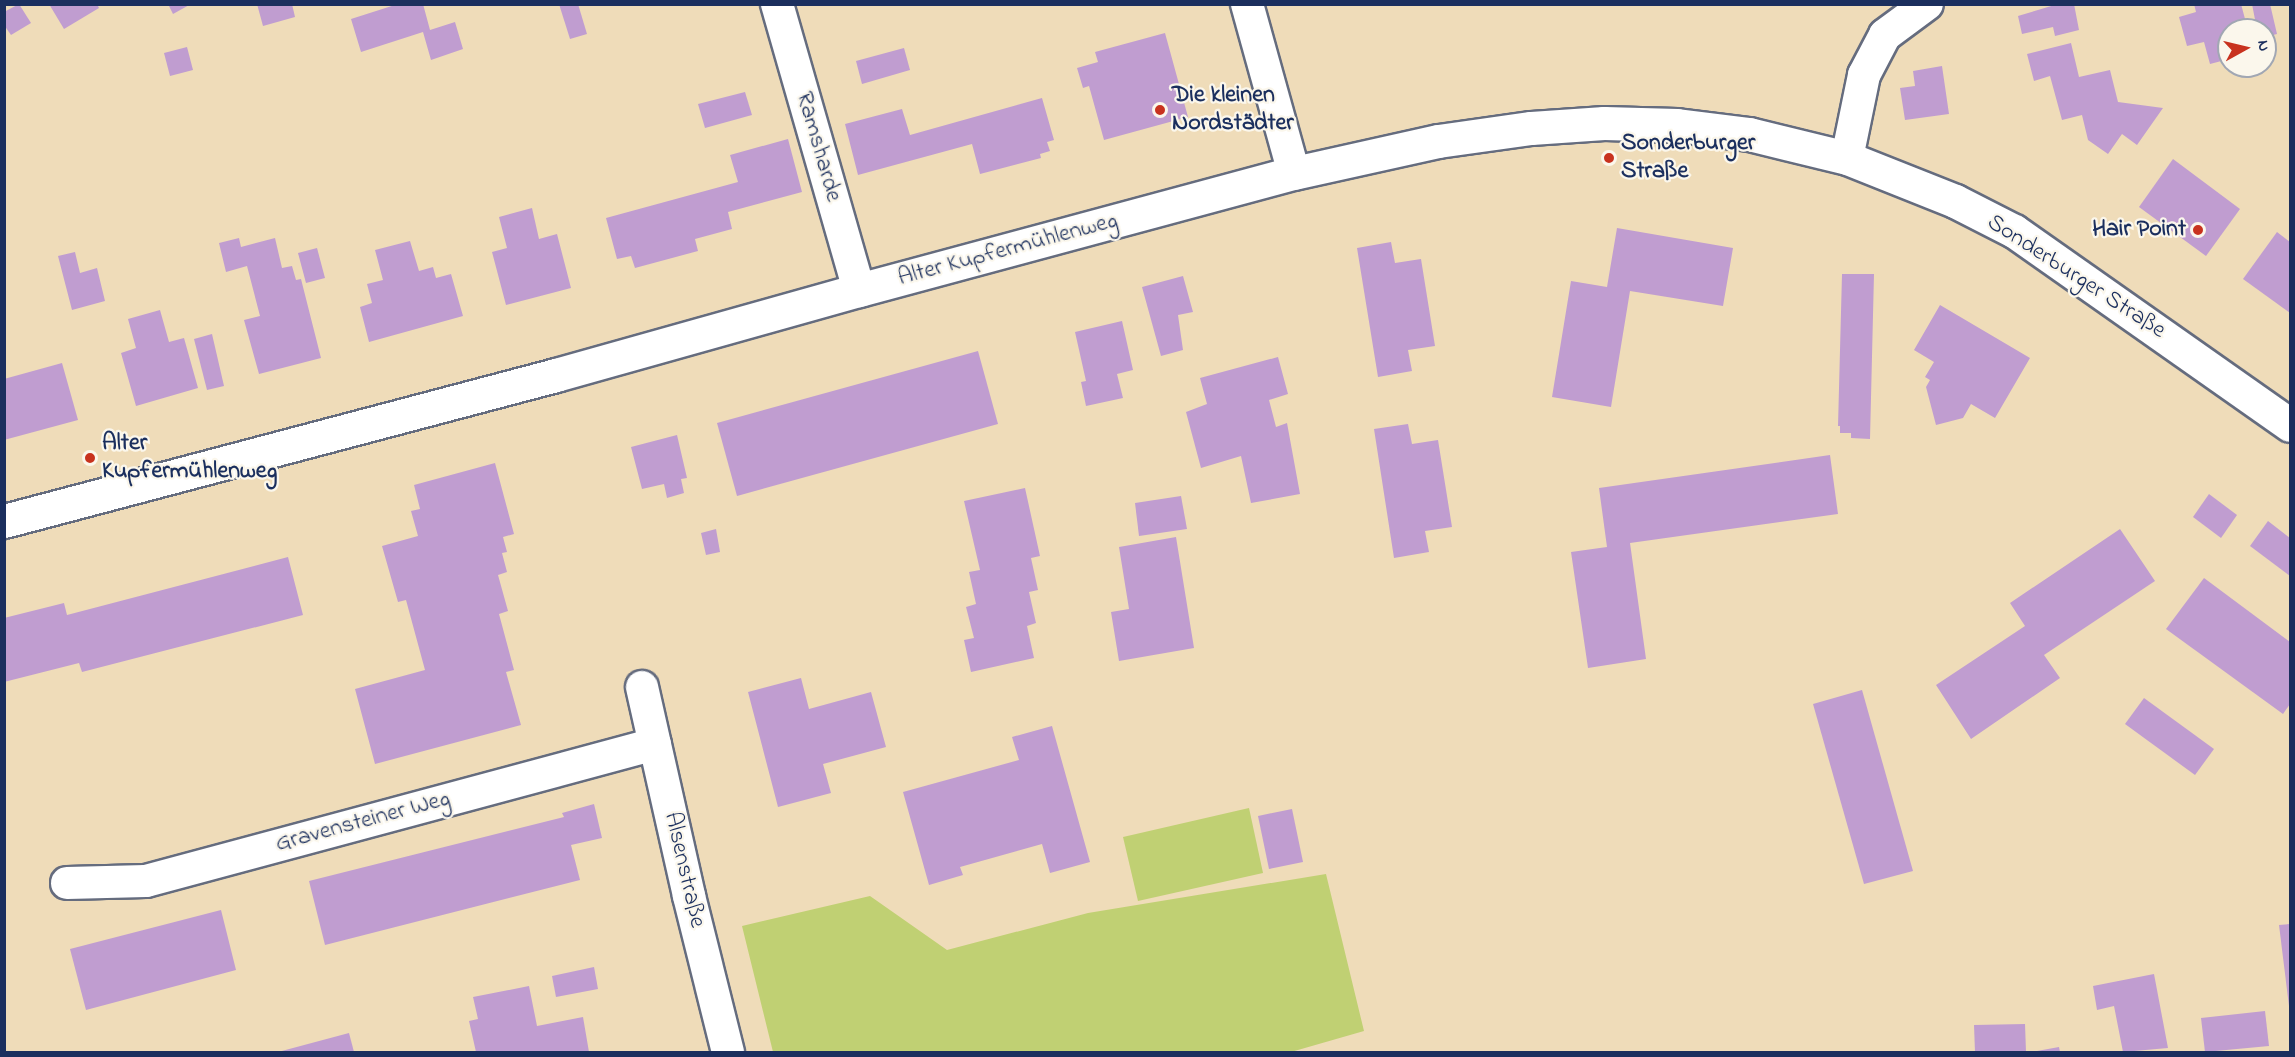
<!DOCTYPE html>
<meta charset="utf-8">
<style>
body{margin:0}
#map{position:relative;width:2295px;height:1057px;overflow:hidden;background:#efdcb9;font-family:"Indie Flower",sans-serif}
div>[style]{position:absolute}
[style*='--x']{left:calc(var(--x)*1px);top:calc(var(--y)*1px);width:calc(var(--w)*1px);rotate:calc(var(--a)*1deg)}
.green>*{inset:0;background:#c0d073}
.building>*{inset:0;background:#c09dd0}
.roads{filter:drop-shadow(2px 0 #656c7e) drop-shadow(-2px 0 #656c7e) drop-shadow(0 2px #656c7e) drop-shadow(0 -2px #656c7e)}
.minor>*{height:32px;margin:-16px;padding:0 16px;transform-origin:16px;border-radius:16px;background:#fff}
.tertiary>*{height:33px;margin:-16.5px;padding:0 16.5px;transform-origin:16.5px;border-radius:16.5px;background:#fff}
.dots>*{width:16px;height:16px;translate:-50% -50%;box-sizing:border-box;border:3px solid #fbf7ec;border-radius:50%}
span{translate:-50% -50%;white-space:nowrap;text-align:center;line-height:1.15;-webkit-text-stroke:4.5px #fbf7ec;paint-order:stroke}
.poi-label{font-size:24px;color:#1b2f5e;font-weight:700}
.left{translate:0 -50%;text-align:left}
.right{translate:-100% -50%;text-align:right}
.street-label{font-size:24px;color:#1b2f5e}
.frame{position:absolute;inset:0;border:6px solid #1b2f5e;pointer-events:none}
.north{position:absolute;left:2217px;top:18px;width:60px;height:60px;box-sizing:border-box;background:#fbf7ec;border:2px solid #a1a7b3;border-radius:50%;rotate:82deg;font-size:16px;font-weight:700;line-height:24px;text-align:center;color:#1b2f5e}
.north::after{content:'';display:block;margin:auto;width:21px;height:27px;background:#c8321e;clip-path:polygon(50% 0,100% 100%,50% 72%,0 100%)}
</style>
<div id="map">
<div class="green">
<i style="clip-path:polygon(1249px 808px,1263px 873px,1138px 901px,1123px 837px)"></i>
<i style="clip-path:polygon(1326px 874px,1364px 1031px,1291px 1052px,773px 1052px,742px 926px,870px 896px,947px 950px,1088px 913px)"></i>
</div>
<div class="building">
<i style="clip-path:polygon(19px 4px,31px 23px,11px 35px,4px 25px,4px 12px)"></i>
<i style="clip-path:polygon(49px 4px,97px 4px,99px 8px,64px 29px)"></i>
<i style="clip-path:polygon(168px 4px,191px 4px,173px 14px)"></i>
<i style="clip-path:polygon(257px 4px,292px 4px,295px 17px,263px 26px)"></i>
<i style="clip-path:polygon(398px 4px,423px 4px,430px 30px,455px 22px,463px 49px,431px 60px,423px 32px,361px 52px,351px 19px)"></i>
<i style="clip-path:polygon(559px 4px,578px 4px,587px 34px,570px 39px)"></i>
<i style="clip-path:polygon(2058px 4px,2074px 4px,2079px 30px,2055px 36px,2053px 27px,2022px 34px,2018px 16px)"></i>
<i style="clip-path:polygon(2194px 4px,2241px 4px,2248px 30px,2229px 30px,2229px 59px,2210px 64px,2204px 42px,2187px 46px,2179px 17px,2196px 12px)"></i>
<i style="clip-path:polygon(2252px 4px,2270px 4px,2277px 34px,2265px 37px,2265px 30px,2257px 30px)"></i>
<i style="clip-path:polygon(1165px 33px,1188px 117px,1104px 140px,1089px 86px,1083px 88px,1077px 68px,1098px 62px,1095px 52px)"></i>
<i style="clip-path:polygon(2071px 43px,2079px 77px,2110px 70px,2118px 102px,2163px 108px,2137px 145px,2122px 134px,2108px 154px,2088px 140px,2082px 115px,2062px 120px,2050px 76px,2034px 81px,2027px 54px)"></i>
<i style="clip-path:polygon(187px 47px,193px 70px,170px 76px,164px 53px)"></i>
<i style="clip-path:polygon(904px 48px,910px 70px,862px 84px,856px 61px)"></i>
<i style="clip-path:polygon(1942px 66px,1949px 114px,1905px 120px,1900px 88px,1915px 86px,1913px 71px)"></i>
<i style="clip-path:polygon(745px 92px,752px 115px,705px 128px,698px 104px)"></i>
<i style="clip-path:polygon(1042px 98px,1054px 140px,1047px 142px,1050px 151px,1040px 154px,1041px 158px,980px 174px,972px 144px,858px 175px,845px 124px,902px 109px,910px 135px)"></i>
<i style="clip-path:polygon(788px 139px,802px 192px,728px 212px,732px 229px,695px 239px,698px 251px,635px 268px,631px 256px,617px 259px,606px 218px,738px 182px,730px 155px)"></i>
<i style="clip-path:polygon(2173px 159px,2240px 209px,2206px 256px,2139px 207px)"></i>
<i style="clip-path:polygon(532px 208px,539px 239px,557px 234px,571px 288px,506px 305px,492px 252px,507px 248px,499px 217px)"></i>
<i style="clip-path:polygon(1617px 228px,1733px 248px,1723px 306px,1630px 291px,1611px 407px,1552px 397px,1571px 281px,1607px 287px)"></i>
<i style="clip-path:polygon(2277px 232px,2290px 242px,2290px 313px,2243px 279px)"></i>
<i style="clip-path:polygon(239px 238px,241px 247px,275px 238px,282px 268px,292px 266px,296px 280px,301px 279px,321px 358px,259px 374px,244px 320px,260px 316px,247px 266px,226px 272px,219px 243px)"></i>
<i style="clip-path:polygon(410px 241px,419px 271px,433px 267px,436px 278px,451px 274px,463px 316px,369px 342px,360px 307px,372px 303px,367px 284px,383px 280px,375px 250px)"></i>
<i style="clip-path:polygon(1391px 242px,1395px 263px,1421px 259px,1435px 346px,1408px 350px,1412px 371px,1378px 377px,1357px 248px)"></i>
<i style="clip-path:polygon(317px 248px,325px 278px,306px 283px,298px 253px)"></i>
<i style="clip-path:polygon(75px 252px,80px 273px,97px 268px,105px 301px,72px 310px,58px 256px)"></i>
<i style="clip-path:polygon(1842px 274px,1874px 274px,1870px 439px,1851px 438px,1851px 433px,1840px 433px,1840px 426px,1838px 426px)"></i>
<i style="clip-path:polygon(1183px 276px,1193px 312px,1178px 315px,1183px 350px,1161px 356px,1142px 287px)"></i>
<i style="clip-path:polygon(1940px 305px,2030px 358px,1995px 418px,1971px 404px,1963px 418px,1936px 425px,1926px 387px,1930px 380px,1925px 377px,1934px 362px,1914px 350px)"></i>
<i style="clip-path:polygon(160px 310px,169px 342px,184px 338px,198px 388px,136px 406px,121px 353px,136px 348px,128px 319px)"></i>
<i style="clip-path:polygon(1122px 321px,1133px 370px,1117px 374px,1123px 398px,1086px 406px,1081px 382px,1086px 381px,1075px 332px)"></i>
<i style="clip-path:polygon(212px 334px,224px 386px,207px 390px,194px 339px)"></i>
<i style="clip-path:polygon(978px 351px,998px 424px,737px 496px,717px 423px)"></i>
<i style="clip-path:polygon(1278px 357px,1288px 394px,1269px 400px,1276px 427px,1287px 423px,1300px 494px,1251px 503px,1241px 456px,1201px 468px,1186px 412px,1207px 404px,1200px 378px)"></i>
<i style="clip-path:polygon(62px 363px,78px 420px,4px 440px,4px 379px)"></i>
<i style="clip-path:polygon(1408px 424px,1412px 444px,1438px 440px,1452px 527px,1425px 531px,1429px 552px,1394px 558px,1374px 429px)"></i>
<i style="clip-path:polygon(677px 435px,687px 478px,681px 479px,684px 493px,667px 498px,664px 484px,642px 489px,631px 447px)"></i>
<i style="clip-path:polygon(1830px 455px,1838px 514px,1630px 543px,1646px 659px,1588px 668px,1571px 552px,1607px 547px,1599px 488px)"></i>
<i style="clip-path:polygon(495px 463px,514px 534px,503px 537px,507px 552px,502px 553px,507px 572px,498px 575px,508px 611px,499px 614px,514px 670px,506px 672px,521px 725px,375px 764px,355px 689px,425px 670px,406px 600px,398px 602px,382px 546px,418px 536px,411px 511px,420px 509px,414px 485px)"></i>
<i style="clip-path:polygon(1025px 488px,1040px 556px,1031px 558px,1038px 590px,1029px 592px,1036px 623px,1027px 626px,1034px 658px,971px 672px,964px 640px,974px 638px,966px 607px,976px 604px,969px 572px,980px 570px,964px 501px)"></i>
<i style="clip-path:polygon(2209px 494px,2237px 515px,2221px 538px,2193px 517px)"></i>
<i style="clip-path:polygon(1181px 496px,1187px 529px,1139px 536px,1135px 503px)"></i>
<i style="clip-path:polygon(2268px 521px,2290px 538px,2290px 576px,2250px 546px)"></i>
<i style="clip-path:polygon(716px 529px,720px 552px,706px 555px,701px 533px)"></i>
<i style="clip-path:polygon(2120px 529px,2155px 581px,2044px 655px,2060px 678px,1971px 739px,1936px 685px,2025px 626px,2010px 603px)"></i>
<i style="clip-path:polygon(1176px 537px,1194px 648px,1119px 661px,1111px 612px,1129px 609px,1119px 547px)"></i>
<i style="clip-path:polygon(288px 557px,303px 615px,82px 672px,79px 663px,4px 682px,4px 618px,64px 603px,67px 615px)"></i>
<i style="clip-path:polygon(2204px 578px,2290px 642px,2290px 704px,2283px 714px,2166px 629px)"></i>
<i style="clip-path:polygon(801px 678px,809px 709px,871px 692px,886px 747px,823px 764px,831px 793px,778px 807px,748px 692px)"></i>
<i style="clip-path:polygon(1862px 690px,1913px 871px,1864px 884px,1813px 704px)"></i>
<i style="clip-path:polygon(2144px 698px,2214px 749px,2195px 775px,2125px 724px)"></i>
<i style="clip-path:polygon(1052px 726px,1090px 862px,1050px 873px,1042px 844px,960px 867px,963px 875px,929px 885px,903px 792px,1019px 760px,1012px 737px)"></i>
<i style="clip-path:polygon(594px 804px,602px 838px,571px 845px,580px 880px,325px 945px,309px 881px,564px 817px,562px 813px)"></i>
<i style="clip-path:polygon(1292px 809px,1303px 862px,1269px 869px,1258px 816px)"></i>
<i style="clip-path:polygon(221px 910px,236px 970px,86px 1010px,70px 949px)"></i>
<i style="clip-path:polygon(2290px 924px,2290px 1006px,2289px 1006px,2279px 925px)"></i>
<i style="clip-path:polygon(594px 967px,598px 989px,556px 997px,552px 976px)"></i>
<i style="clip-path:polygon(2154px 974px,2168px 1048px,2123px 1052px,2114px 1006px,2097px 1010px,2093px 986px)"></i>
<i style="clip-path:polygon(529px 986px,537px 1026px,583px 1017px,589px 1052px,476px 1052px,469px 1021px,478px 1019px,473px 997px)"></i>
<i style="clip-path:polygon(2265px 1011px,2269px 1046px,2205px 1052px,2201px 1018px)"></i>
<i style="clip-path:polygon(2025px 1024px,2026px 1052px,1975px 1052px,1974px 1025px)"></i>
<i style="clip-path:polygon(349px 1033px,354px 1052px,278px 1052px)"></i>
<i style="clip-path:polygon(2059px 1047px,2060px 1052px,2037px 1052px,2037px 1051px)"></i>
</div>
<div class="roads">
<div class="minor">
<i style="--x:777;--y:4;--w:298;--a:74"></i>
<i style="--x:1247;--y:4;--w:175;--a:74.5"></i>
<i style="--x:1847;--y:158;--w:85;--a:-78.4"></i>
<i style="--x:1864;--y:75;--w:45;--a:-62.3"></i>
<i style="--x:1885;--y:35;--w:52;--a:-36.4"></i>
<i style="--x:642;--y:687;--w:214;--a:77.3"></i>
<i style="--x:689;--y:896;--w:161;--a:76"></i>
<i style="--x:67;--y:883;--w:79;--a:-1.5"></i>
<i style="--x:146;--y:881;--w:527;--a:-15.06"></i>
</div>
<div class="tertiary">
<i style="--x:4;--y:521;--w:571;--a:-14.82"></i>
<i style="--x:556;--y:375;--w:315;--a:-15.7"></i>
<i style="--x:859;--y:290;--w:450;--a:-15.1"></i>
<i style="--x:1294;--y:173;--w:148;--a:-12.5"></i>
<i style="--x:1438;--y:141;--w:94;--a:-8"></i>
<i style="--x:1531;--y:128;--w:73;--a:-3.9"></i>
<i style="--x:1604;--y:123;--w:73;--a:1.6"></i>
<i style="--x:1677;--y:125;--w:73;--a:7.1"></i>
<i style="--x:1749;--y:134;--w:101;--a:13.8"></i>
<i style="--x:1847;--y:158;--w:116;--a:21.7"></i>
<i style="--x:1955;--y:201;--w:66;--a:27"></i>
<i style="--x:2014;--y:231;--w:337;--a:35.1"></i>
</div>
</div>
<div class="dots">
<i style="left:1160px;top:110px;background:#c8321e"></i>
<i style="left:1609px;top:158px;background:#c8321e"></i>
<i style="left:2198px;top:230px;background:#c8321e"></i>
<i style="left:90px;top:458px;background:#c8321e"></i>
</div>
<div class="poi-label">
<span class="left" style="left:1172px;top:110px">Die kleinen<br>Nordstädter</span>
<span class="left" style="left:1621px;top:158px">Sonderburger<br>Straße</span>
<span class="right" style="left:2186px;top:230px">Hair Point</span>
<span class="left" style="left:102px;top:458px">Alter<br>Kupfermühlenweg</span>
</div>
<div class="street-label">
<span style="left:818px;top:147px;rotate:74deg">Ramsharde</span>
<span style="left:1008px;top:250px;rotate:-15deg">Alter Kupfermühlenweg</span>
<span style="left:2076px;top:277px;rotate:33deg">Sonderburger Straße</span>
<span style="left:363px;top:822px;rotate:-15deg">Gravensteiner Weg</span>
<span style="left:684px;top:870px;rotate:77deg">Alsenstraße</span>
</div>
<div class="frame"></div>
<div class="north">N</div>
</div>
